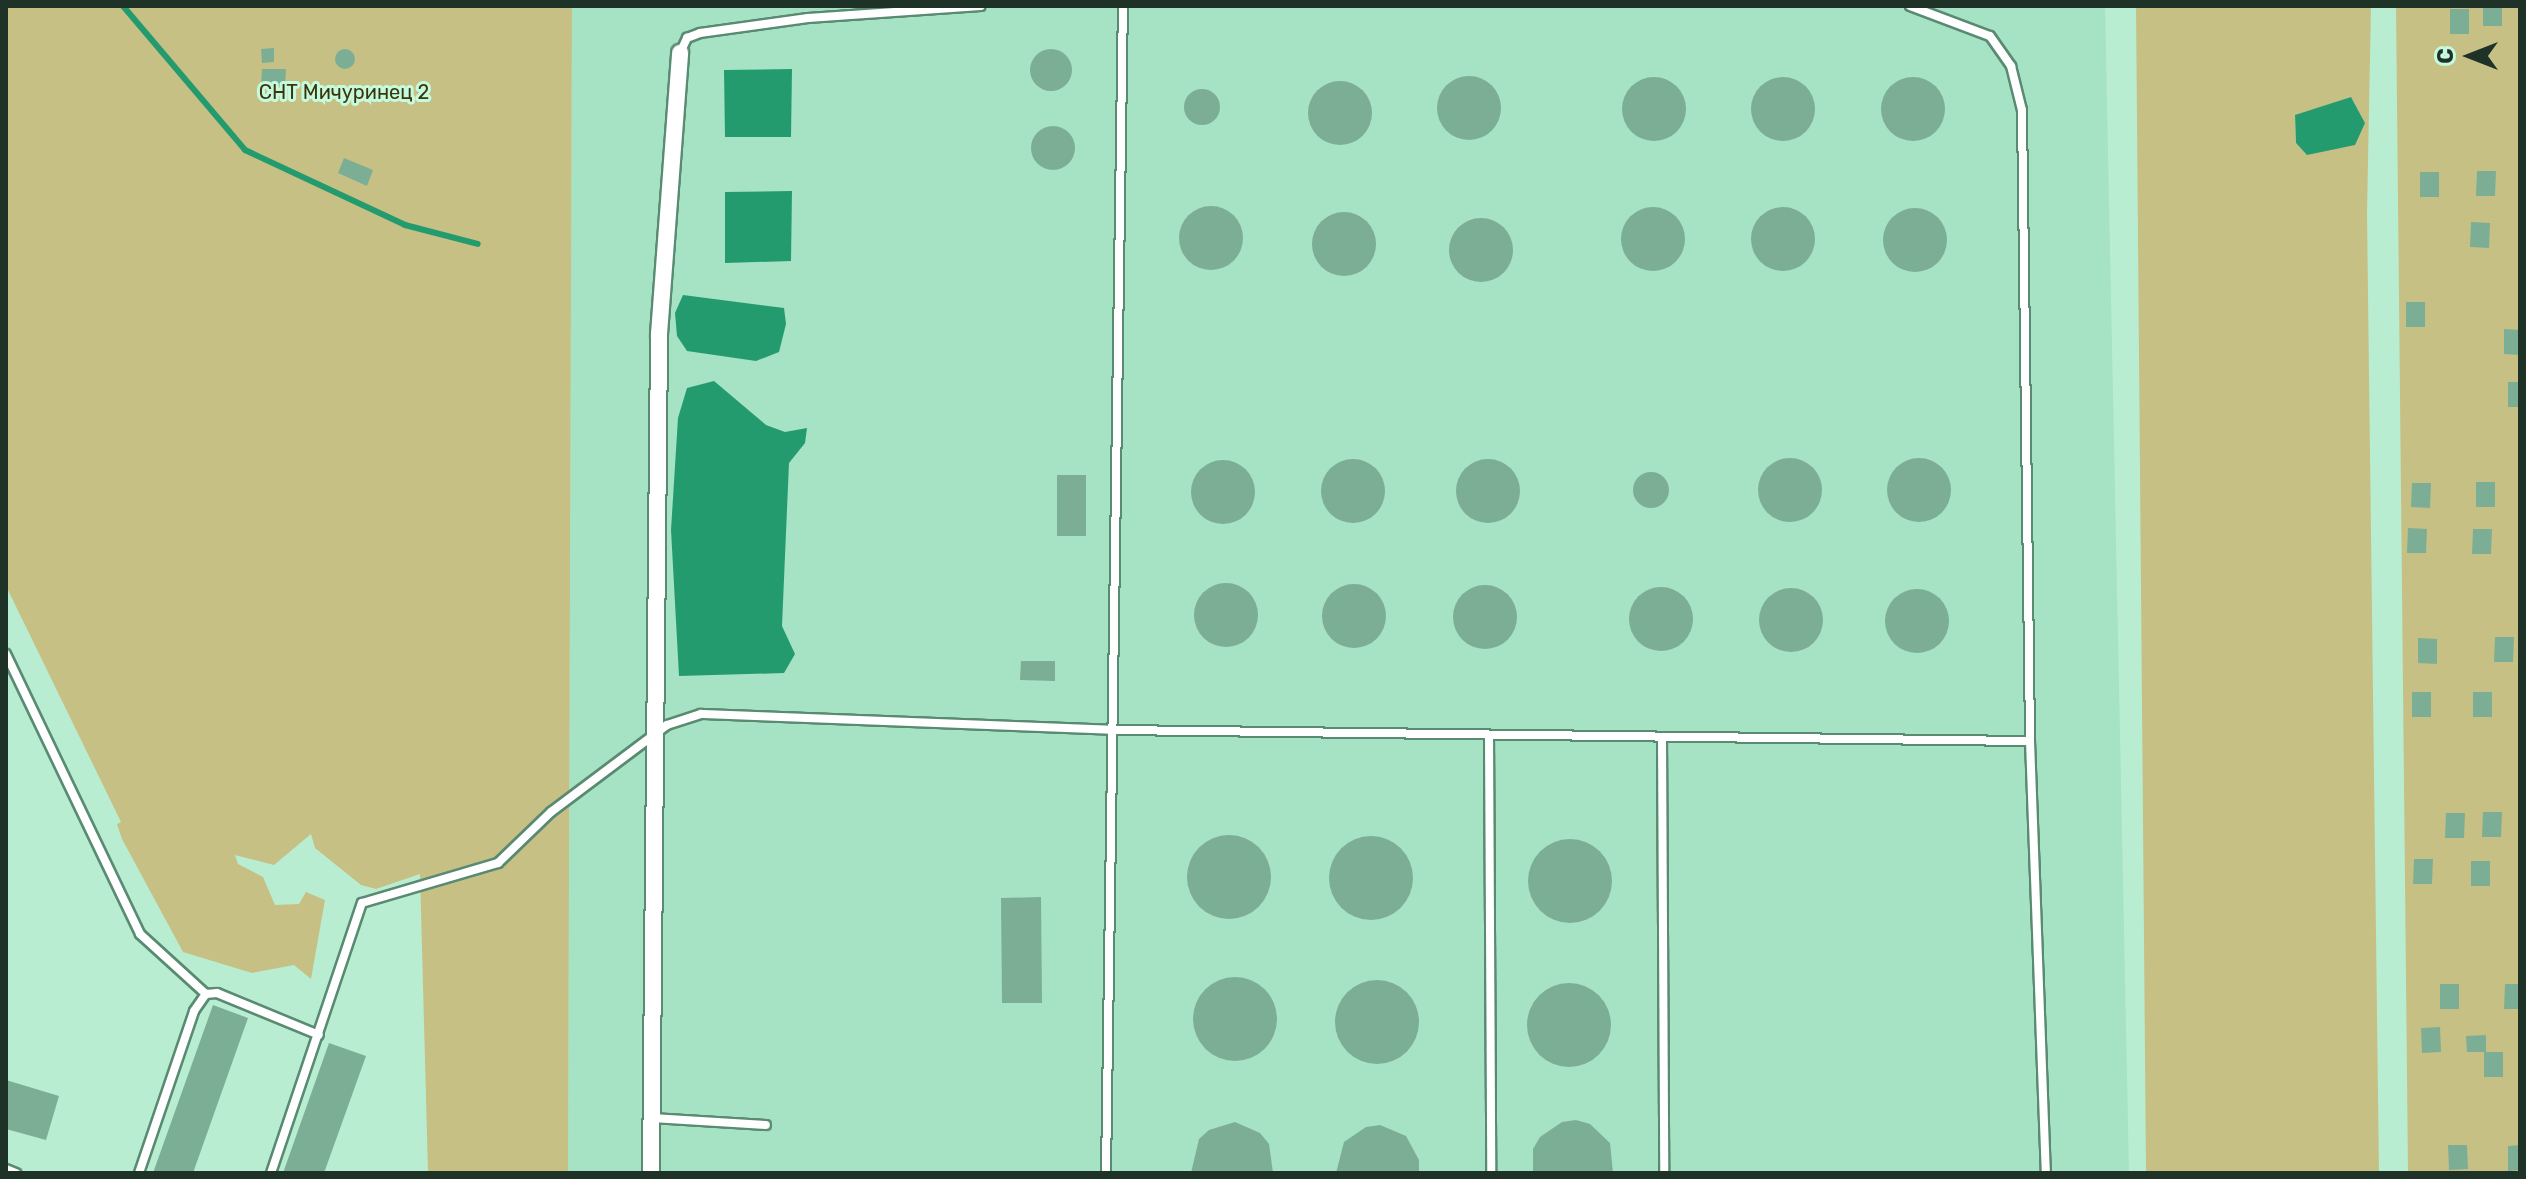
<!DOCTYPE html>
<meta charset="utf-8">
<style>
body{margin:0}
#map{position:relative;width:2526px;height:1179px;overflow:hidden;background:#b8edd2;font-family:Rubik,sans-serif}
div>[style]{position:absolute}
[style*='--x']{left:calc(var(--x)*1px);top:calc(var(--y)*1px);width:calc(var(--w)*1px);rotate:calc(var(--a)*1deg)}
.built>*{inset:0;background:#a6e2c4}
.green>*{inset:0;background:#c7c084}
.water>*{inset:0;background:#249b6e}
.stream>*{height:6px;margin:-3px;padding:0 3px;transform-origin:3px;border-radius:3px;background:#249b6e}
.building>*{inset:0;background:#7cae95}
.round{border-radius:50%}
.roads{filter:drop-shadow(2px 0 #598a72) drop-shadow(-2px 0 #598a72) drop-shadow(0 2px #598a72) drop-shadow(0 -2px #598a72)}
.lane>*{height:8px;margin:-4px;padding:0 4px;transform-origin:4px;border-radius:4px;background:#fff}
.street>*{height:16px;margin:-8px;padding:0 8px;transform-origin:8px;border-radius:8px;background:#fff}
span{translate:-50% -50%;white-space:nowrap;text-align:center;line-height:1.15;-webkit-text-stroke:6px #c5fadf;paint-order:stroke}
.park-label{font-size:20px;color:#3b3509}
.frame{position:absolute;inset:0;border:8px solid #1e3228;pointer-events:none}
.north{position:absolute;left:2430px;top:16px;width:80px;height:80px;-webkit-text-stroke:6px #c5fadf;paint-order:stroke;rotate:270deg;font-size:22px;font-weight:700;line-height:32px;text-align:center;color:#1e3228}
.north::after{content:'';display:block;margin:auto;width:28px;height:36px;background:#1e3228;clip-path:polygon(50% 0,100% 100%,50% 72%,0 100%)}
</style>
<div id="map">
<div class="built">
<i style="clip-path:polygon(572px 6px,2105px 6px,2129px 1173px,568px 1173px)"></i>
</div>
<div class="green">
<i style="clip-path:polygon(6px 6px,572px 6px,568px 1173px,428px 1173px,420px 874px,376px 889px,361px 885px,315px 848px,311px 834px,274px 865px,235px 855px,238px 864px,263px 877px,275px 905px,299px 904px,306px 892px,325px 900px,311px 979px,294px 965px,252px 973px,183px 952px,122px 839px,117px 824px,121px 822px,6px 586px)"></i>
<i style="clip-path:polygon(evenodd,2136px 6px,2371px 6px,2367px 214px,2379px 1173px,2146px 1173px,2136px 6px,2351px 97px,2365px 123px,2308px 155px,2296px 143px,2295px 116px,2351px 97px)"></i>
<i style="clip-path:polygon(2396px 6px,2520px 6px,2520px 1173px,2408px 1173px)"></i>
</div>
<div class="water">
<i style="clip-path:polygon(792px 69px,791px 137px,725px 137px,724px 70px)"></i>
<i style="clip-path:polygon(2351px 97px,2365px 123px,2355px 145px,2307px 155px,2296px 143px,2295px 115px)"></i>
<i style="clip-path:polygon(792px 191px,791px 261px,725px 263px,725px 192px)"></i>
<i style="clip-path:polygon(683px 295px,784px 308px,786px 324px,779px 352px,756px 361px,687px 351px,677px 336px,675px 313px)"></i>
<i style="clip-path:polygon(714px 381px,766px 425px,785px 432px,807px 428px,805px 443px,789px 463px,782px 626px,795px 654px,784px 673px,679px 676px,671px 530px,678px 418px,687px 388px)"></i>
</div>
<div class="stream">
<i style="--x:123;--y:6;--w:189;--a:49.7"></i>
<i style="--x:245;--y:150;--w:177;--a:25.1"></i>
<i style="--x:405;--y:225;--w:75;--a:14.6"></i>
</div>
<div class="building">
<i style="clip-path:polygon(2483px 6px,2502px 6px,2502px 26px,2483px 26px)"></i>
<i style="clip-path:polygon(2450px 9px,2469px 9px,2469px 34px,2450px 34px)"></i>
<i style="clip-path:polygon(274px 48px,274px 62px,262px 63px,261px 49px)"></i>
<i class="round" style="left:1030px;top:49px;width:42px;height:42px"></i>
<i class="round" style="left:335px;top:49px;width:20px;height:20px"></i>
<i style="clip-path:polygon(262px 69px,286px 69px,285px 87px,261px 86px)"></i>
<i class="round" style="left:1437px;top:76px;width:64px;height:64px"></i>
<i class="round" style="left:1751px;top:77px;width:64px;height:64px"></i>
<i class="round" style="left:1622px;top:77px;width:64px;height:64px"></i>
<i class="round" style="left:1881px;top:77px;width:64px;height:64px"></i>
<i class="round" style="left:1308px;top:81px;width:64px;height:64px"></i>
<i class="round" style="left:1184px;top:89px;width:36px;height:36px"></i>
<i class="round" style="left:1031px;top:126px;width:44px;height:44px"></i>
<i style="clip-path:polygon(344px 158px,373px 170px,367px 186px,338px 173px)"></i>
<i style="clip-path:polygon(2477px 171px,2496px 171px,2495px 196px,2476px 196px)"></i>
<i style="clip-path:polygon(2420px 172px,2439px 172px,2439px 197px,2420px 197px)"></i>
<i class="round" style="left:1179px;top:206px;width:64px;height:64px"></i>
<i class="round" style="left:1751px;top:207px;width:64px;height:64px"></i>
<i class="round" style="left:1621px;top:207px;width:64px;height:64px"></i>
<i class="round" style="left:1883px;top:208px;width:64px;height:64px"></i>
<i class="round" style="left:1312px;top:212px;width:64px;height:64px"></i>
<i class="round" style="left:1449px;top:218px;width:64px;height:64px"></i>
<i style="clip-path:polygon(2471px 222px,2490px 223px,2489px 248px,2470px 247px)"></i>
<i style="clip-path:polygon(2406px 302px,2425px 302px,2425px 327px,2406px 327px)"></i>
<i style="clip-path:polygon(2504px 329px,2520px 330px,2520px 355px,2504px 354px)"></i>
<i style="clip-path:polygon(2508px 382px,2520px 382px,2520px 407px,2508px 407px)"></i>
<i class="round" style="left:1887px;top:458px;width:64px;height:64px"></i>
<i class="round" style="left:1758px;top:458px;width:64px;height:64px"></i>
<i class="round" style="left:1456px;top:459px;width:64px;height:64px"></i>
<i class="round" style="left:1321px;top:459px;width:64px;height:64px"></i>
<i class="round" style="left:1191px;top:460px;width:64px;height:64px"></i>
<i class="round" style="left:1633px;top:472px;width:36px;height:36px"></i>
<i style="clip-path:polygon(1057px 475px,1086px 475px,1086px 536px,1057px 536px)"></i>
<i style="clip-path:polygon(2476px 482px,2495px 482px,2495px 507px,2476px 507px)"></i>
<i style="clip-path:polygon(2412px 483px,2431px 483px,2430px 508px,2411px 507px)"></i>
<i style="clip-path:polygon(2408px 528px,2427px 529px,2426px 553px,2407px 553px)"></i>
<i style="clip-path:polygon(2473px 529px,2492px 529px,2491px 554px,2472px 554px)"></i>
<i class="round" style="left:1194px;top:583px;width:64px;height:64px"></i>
<i class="round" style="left:1322px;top:584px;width:64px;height:64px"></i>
<i class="round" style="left:1453px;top:585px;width:64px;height:64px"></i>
<i class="round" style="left:1629px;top:587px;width:64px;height:64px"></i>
<i class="round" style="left:1759px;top:588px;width:64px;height:64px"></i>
<i class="round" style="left:1885px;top:589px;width:64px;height:64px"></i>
<i style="clip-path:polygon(2495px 637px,2514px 637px,2513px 662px,2494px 662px)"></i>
<i style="clip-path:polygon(2418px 638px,2437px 639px,2437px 664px,2418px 663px)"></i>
<i style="clip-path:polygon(1021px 661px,1055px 661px,1055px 681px,1020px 680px)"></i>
<i style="clip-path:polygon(2412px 692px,2431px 692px,2431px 717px,2412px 717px)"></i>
<i style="clip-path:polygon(2473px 692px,2492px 692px,2492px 717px,2473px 717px)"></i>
<i style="clip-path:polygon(2483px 812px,2502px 812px,2501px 837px,2482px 837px)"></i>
<i style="clip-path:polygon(2446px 813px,2465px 813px,2464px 838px,2445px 838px)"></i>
<i class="round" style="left:1187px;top:835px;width:84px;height:84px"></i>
<i class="round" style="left:1329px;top:836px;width:84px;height:84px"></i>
<i class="round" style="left:1528px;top:839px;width:84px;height:84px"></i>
<i style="clip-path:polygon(2414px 859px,2433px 859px,2432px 884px,2413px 884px)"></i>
<i style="clip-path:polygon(2471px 861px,2490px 861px,2490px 886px,2471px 886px)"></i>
<i style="clip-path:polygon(1041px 897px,1042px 1003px,1002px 1003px,1001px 898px)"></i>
<i class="round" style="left:1193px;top:977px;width:84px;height:84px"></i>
<i class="round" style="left:1335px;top:980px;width:84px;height:84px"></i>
<i class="round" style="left:1527px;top:983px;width:84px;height:84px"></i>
<i style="clip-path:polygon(2440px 984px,2459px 984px,2459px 1009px,2440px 1009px)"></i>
<i style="clip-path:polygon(2505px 984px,2520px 984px,2520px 1009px,2504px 1009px)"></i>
<i style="clip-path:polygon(213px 1005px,248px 1018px,193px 1173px,153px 1173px)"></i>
<i style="clip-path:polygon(2440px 1027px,2441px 1052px,2422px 1053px,2421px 1028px)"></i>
<i style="clip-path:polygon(2486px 1035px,2486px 1052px,2467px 1052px,2466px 1036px)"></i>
<i style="clip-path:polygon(329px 1043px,366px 1056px,324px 1173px,283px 1173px)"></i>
<i style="clip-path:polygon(2484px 1052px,2503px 1052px,2503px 1077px,2484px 1077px)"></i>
<i style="clip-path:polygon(6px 1080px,59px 1096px,46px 1140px,6px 1129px)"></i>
<i style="clip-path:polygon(1576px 1120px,1590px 1124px,1610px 1143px,1613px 1173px,1533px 1173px,1533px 1149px,1540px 1137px,1562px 1122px)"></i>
<i style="clip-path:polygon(1235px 1122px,1260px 1133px,1269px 1144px,1273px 1173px,1191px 1173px,1199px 1139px,1209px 1130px)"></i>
<i style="clip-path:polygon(1380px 1125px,1406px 1136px,1419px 1160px,1419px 1173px,1336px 1173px,1344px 1142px,1366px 1127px)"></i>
<i style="clip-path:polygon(2448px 1145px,2467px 1145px,2468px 1169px,2449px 1170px)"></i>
<i style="clip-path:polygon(2520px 1145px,2520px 1170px,2508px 1171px,2508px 1146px)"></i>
</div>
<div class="roads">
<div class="lane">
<i style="--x:1910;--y:6;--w:85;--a:20.6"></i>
<i style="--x:1990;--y:36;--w:37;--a:55"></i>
<i style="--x:2011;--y:66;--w:45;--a:76"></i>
<i style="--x:2022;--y:110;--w:631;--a:89.27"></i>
<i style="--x:2030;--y:741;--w:432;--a:87.9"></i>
<i style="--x:680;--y:53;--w:17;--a:-65"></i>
<i style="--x:687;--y:38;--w:14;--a:-21"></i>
<i style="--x:700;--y:33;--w:109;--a:-7.9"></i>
<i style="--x:808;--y:18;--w:173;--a:-4"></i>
<i style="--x:6;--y:654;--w:310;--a:64.4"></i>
<i style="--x:140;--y:934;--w:89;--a:42.3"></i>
<i style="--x:1489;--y:735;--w:438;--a:89.7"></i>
<i style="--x:1662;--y:737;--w:436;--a:89.7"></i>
<i style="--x:652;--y:1118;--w:114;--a:3.5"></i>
<i style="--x:6;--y:1169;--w:11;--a:22"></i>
<i style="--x:139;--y:1173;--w:171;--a:-71.2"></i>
<i style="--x:194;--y:1011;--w:21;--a:-55"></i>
<i style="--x:206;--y:994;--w:11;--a:-5"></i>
<i style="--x:217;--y:993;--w:110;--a:22.4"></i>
<i style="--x:271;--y:1173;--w:285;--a:-71.4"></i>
<i style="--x:362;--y:903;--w:142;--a:-16.4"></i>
<i style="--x:498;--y:863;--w:74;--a:-43.9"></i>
<i style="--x:551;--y:812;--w:145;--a:-36.9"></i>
<i style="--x:667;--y:725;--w:36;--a:-18"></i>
<i style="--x:701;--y:714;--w:413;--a:2.2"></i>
<i style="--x:1114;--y:730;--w:916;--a:0.69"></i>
<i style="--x:1106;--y:1173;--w:1167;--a:-89.17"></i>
</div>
<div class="street">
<i style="--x:651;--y:1173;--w:839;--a:-89.45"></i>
<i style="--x:659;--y:334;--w:282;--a:-85.7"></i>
</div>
</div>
<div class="park-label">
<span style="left:344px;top:92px">СНТ Мичуринец 2</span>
</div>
<div class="frame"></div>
<div class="north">С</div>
</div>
